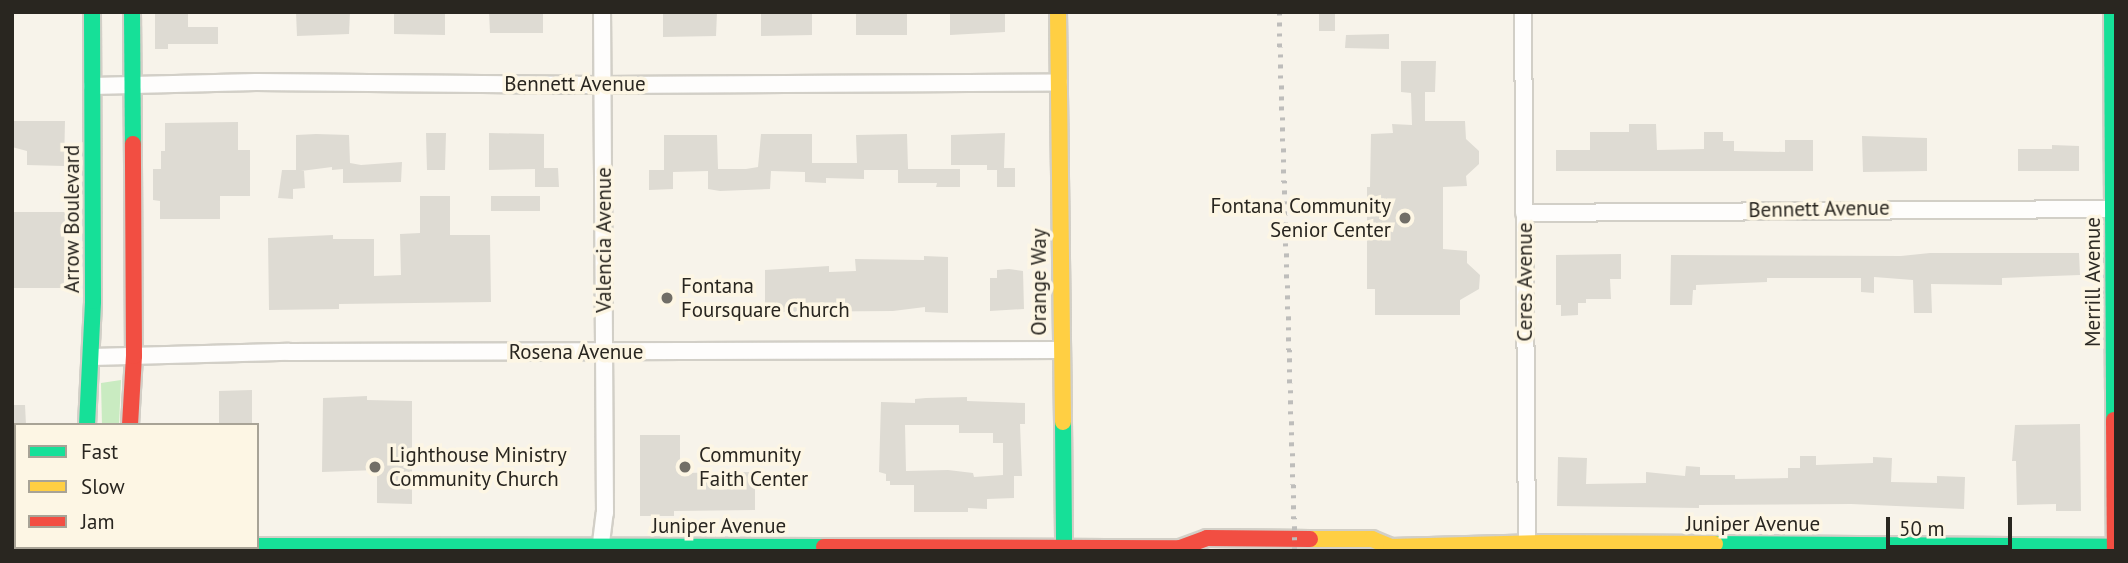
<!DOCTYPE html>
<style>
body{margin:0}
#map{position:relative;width:2128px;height:563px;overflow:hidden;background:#f7f3ea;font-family:"PT Sans",sans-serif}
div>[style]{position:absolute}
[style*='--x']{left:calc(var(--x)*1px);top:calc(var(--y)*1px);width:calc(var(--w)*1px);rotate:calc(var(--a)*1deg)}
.green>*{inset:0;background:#c9ebc1}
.building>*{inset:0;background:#dedbd3}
.roads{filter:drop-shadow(2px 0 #d2cfc7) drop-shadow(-2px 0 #d2cfc7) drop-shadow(0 2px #d2cfc7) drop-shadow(0 -2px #d2cfc7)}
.street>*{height:16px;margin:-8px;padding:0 8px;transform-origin:8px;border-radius:8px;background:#fefdfc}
.fast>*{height:16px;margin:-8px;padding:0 8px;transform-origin:8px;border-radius:8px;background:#16e098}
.slow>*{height:16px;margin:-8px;padding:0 8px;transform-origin:8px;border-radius:8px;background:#ffcf43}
.jam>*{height:16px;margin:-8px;padding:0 8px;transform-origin:8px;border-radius:8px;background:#f24e42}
.rail>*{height:5px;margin-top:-2.5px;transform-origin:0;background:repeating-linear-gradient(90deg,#bebdbb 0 3.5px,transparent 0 10.5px)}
.dots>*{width:19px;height:19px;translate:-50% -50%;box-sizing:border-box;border:4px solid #fdf6e4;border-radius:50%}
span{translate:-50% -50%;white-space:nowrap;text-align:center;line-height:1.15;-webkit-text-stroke:7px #fdf6e4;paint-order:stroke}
.street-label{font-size:21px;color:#292620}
.poi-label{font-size:21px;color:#292620}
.right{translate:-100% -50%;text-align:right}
.left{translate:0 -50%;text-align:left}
.frame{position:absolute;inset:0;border:14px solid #292620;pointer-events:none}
.legend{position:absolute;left:14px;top:423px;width:245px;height:126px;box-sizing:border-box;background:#fdf6e4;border:2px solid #a8a396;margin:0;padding:9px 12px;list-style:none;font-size:21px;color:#292620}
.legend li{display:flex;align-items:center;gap:14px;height:35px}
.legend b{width:35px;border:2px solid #a8a396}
.scale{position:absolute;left:1886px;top:517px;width:126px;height:32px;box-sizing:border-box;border:4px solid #292620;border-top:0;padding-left:9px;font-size:21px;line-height:24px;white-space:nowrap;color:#292620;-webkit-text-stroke:5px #fdf6e4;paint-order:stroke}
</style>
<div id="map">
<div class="green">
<i style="clip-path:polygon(121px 380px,119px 425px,102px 425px,101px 383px)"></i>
</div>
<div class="building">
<i style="clip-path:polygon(155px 12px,188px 12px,188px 27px,218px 27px,218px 44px,168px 44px,168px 49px,155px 49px)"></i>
<i style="clip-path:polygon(296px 12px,350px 12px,349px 34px,297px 36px)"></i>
<i style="clip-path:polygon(394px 12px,445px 12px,445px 35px,394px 34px)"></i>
<i style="clip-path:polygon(489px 12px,543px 12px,543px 33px,490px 33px)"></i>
<i style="clip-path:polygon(663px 12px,717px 12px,716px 36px,663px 37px)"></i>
<i style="clip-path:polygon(761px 12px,812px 12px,812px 35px,761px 36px)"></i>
<i style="clip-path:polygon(856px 12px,907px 12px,907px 35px,856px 35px)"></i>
<i style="clip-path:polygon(950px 12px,1005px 12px,1005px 32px,950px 35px)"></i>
<i style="clip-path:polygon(1319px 12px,1335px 12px,1335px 31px,1319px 31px)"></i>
<i style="clip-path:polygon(1389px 34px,1389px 49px,1345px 48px,1346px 35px)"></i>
<i style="clip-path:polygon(1401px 61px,1436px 61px,1435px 92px,1425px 92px,1425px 121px,1465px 121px,1466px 139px,1479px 151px,1479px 164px,1466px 176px,1467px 186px,1443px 187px,1443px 249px,1467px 251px,1467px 263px,1480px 275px,1479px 289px,1460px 300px,1460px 315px,1375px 315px,1375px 289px,1367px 289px,1367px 187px,1370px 187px,1371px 134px,1393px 133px,1392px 124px,1412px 125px,1411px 93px,1401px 92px)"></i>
<i style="clip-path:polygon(12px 121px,65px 121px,64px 166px,27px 165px,27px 151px,12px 147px)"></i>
<i style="clip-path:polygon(238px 122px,238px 150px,250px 150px,250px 196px,220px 196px,220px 219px,160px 219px,160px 201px,153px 200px,153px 169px,161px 169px,161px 151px,165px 151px,165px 123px)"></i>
<i style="clip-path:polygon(1629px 124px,1656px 124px,1657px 150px,1704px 149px,1704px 132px,1723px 132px,1723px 141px,1734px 141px,1734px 151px,1785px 152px,1785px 140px,1813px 140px,1813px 171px,1556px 171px,1556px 150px,1590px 150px,1590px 132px,1629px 132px)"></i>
<i style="clip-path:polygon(426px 133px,446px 133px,445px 170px,427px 170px)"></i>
<i style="clip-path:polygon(489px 133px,544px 134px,544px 168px,558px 168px,559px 187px,535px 187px,535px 169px,489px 170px)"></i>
<i style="clip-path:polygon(1005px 133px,1004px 168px,1015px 168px,1015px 187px,997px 187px,997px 170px,987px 170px,987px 165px,951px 165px,951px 135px)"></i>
<i style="clip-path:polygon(316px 134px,349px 135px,350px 163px,361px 165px,402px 162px,401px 182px,343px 183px,343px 169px,332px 170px,332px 167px,301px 171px,304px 171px,305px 188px,293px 189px,293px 199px,278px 198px,282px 170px,296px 170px,296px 135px)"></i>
<i style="clip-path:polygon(761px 134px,812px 134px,812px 163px,857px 163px,856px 135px,907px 134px,908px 169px,960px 169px,960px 187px,936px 187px,937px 183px,898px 183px,898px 170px,864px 170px,864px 179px,826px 178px,826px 183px,805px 182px,805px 172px,771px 171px,770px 189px,720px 191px,708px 189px,708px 171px,673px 172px,673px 189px,649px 190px,649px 170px,664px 170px,664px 135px,717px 135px,718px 169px,746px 169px,758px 167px)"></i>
<i style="clip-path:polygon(1862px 136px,1927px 138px,1927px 171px,1863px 172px)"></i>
<i style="clip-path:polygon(2052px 145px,2079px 146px,2079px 171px,2018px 171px,2018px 149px,2052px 149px)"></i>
<i style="clip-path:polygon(420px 196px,450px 196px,450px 235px,490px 235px,491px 302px,339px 304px,339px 309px,269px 310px,268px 238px,333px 235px,333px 239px,374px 239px,374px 276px,401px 275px,400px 234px,420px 233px)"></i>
<i style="clip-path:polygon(491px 196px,540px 196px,540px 211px,491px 211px)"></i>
<i style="clip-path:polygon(12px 212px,65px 212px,64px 288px,12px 288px)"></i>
<i style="clip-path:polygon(1930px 253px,2079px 253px,2080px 275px,2002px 278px,2002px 285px,1931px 284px,1932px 313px,1914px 313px,1913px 280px,1874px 277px,1874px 293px,1861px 292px,1861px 278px,1767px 278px,1767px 282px,1696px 285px,1696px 290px,1693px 290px,1692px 305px,1670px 305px,1671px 255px,1901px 256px)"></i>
<i style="clip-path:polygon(1621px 254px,1621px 279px,1610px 279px,1611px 299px,1586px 299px,1586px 303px,1578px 303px,1578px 315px,1561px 316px,1561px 305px,1556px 305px,1556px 255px)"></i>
<i style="clip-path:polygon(924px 256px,948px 257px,948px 313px,925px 312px,925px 307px,893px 311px,765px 312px,765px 270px,829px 266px,829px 272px,856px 271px,855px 259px,924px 260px)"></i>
<i style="clip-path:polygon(1009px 269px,1023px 271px,1024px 309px,990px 311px,990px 278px,997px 278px,997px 270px)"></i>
<i style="clip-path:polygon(252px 390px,252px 425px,219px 425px,219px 391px)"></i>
<i style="clip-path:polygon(367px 396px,367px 400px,412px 401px,412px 504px,377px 503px,377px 470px,322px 472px,323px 398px)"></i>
<i style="clip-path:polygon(evenodd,967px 397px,967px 401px,1025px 403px,1025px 424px,1020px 424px,1022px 476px,1014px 476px,1014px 498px,987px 499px,987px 509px,968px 508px,968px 512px,914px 512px,914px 485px,890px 485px,890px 481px,886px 481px,886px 474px,879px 472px,881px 402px,915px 403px,915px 399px,926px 398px,967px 397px,905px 425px,959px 425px,959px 433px,993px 433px,993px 443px,1003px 443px,1003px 475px,974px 477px,973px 473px,948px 470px,906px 471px,905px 425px)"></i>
<i style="clip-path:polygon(12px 405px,25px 405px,26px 425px,12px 425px)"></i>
<i style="clip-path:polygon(2080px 424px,2081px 511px,2056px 511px,2056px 504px,2017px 505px,2016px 461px,2012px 461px,2015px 425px)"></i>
<i style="clip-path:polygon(640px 435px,680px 435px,680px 473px,755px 472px,755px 510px,674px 511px,674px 516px,640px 516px)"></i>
<i style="clip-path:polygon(1800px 456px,1816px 456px,1816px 465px,1873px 463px,1873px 457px,1892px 458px,1891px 482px,1937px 483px,1937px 476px,1965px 477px,1964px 509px,1851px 504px,1699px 505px,1699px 508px,1557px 506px,1558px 457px,1587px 458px,1586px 484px,1646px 483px,1646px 472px,1685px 476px,1686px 466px,1700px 467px,1700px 475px,1735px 475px,1735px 479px,1788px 478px,1788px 468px,1800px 468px)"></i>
</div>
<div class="roads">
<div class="street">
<i style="--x:1523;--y:12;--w:539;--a:89.57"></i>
<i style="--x:92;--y:86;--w:164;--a:-1.4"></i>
<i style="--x:256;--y:82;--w:347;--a:0.5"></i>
<i style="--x:603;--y:85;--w:456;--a:-0.3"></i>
<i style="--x:1524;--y:213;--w:590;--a:-0.39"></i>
<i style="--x:92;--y:357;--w:197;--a:-1.5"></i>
<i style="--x:289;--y:352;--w:772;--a:-0.15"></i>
<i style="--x:600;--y:551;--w:38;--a:-83"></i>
<i style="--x:605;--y:513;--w:501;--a:-90.34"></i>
</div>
<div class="fast">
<i style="--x:132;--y:12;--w:132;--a:89.6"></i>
<i style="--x:2112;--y:12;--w:408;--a:89.7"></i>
<i style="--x:1063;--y:422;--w:126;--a:89.5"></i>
<i style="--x:87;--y:425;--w:124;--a:-87.2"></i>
<i style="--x:93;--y:301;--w:289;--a:-90.2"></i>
<i style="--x:1715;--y:544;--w:401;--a:0.4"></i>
<i style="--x:257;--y:546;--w:567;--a:0.1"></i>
</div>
<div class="slow">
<i style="--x:1058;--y:12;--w:410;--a:89.3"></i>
<i style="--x:1310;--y:539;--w:62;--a:0"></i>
<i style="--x:1372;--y:539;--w:21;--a:23"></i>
<i style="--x:1391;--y:547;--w:152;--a:-1.5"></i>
<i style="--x:1543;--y:543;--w:172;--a:0.3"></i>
<i style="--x:32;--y:551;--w:175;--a:-1.3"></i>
</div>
<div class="jam">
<i style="--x:2114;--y:420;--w:131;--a:89.6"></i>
<i style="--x:130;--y:425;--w:69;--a:-86.7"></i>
<i style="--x:134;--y:356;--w:212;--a:-90.3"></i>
<i style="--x:824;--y:547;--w:356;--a:0.2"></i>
<i style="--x:1180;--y:548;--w:29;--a:-20"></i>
<i style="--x:1207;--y:538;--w:103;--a:0.6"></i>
</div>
</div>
<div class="rail">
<i style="--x:1279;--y:12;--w:539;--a:88.3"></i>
</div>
<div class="dots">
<i style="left:1405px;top:218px;background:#716e67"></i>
<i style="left:667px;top:298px;background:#716e67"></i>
<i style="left:375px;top:467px;background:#716e67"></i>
<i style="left:685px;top:467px;background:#716e67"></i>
</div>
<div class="street-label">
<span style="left:575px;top:84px">Bennett Avenue</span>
<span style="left:1819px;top:209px;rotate:-1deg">Bennett Avenue</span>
<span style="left:72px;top:219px;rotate:-90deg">Arrow Boulevard</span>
<span style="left:604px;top:240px;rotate:-90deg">Valencia Avenue</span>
<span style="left:1039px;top:282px;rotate:-90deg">Orange Way</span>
<span style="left:1525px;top:282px;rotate:-90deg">Ceres Avenue</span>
<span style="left:2093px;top:282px;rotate:-90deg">Merrill Avenue</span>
<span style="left:576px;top:352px">Rosena Avenue</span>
<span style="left:1753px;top:524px">Juniper Avenue</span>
<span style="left:719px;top:526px">Juniper Avenue</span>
</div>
<div class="poi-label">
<span class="right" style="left:1391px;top:218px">Fontana Community<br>Senior Center</span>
<span class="left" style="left:681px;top:298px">Fontana<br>Foursquare Church</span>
<span class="left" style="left:389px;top:467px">Lighthouse Ministry<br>Community Church</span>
<span class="left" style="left:699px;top:467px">Community<br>Faith Center</span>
</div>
<div class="frame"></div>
<ul class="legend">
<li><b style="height:9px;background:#16e098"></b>Fast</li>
<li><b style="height:9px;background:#ffcf43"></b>Slow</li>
<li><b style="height:9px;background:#f24e42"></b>Jam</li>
</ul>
<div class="scale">50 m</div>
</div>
